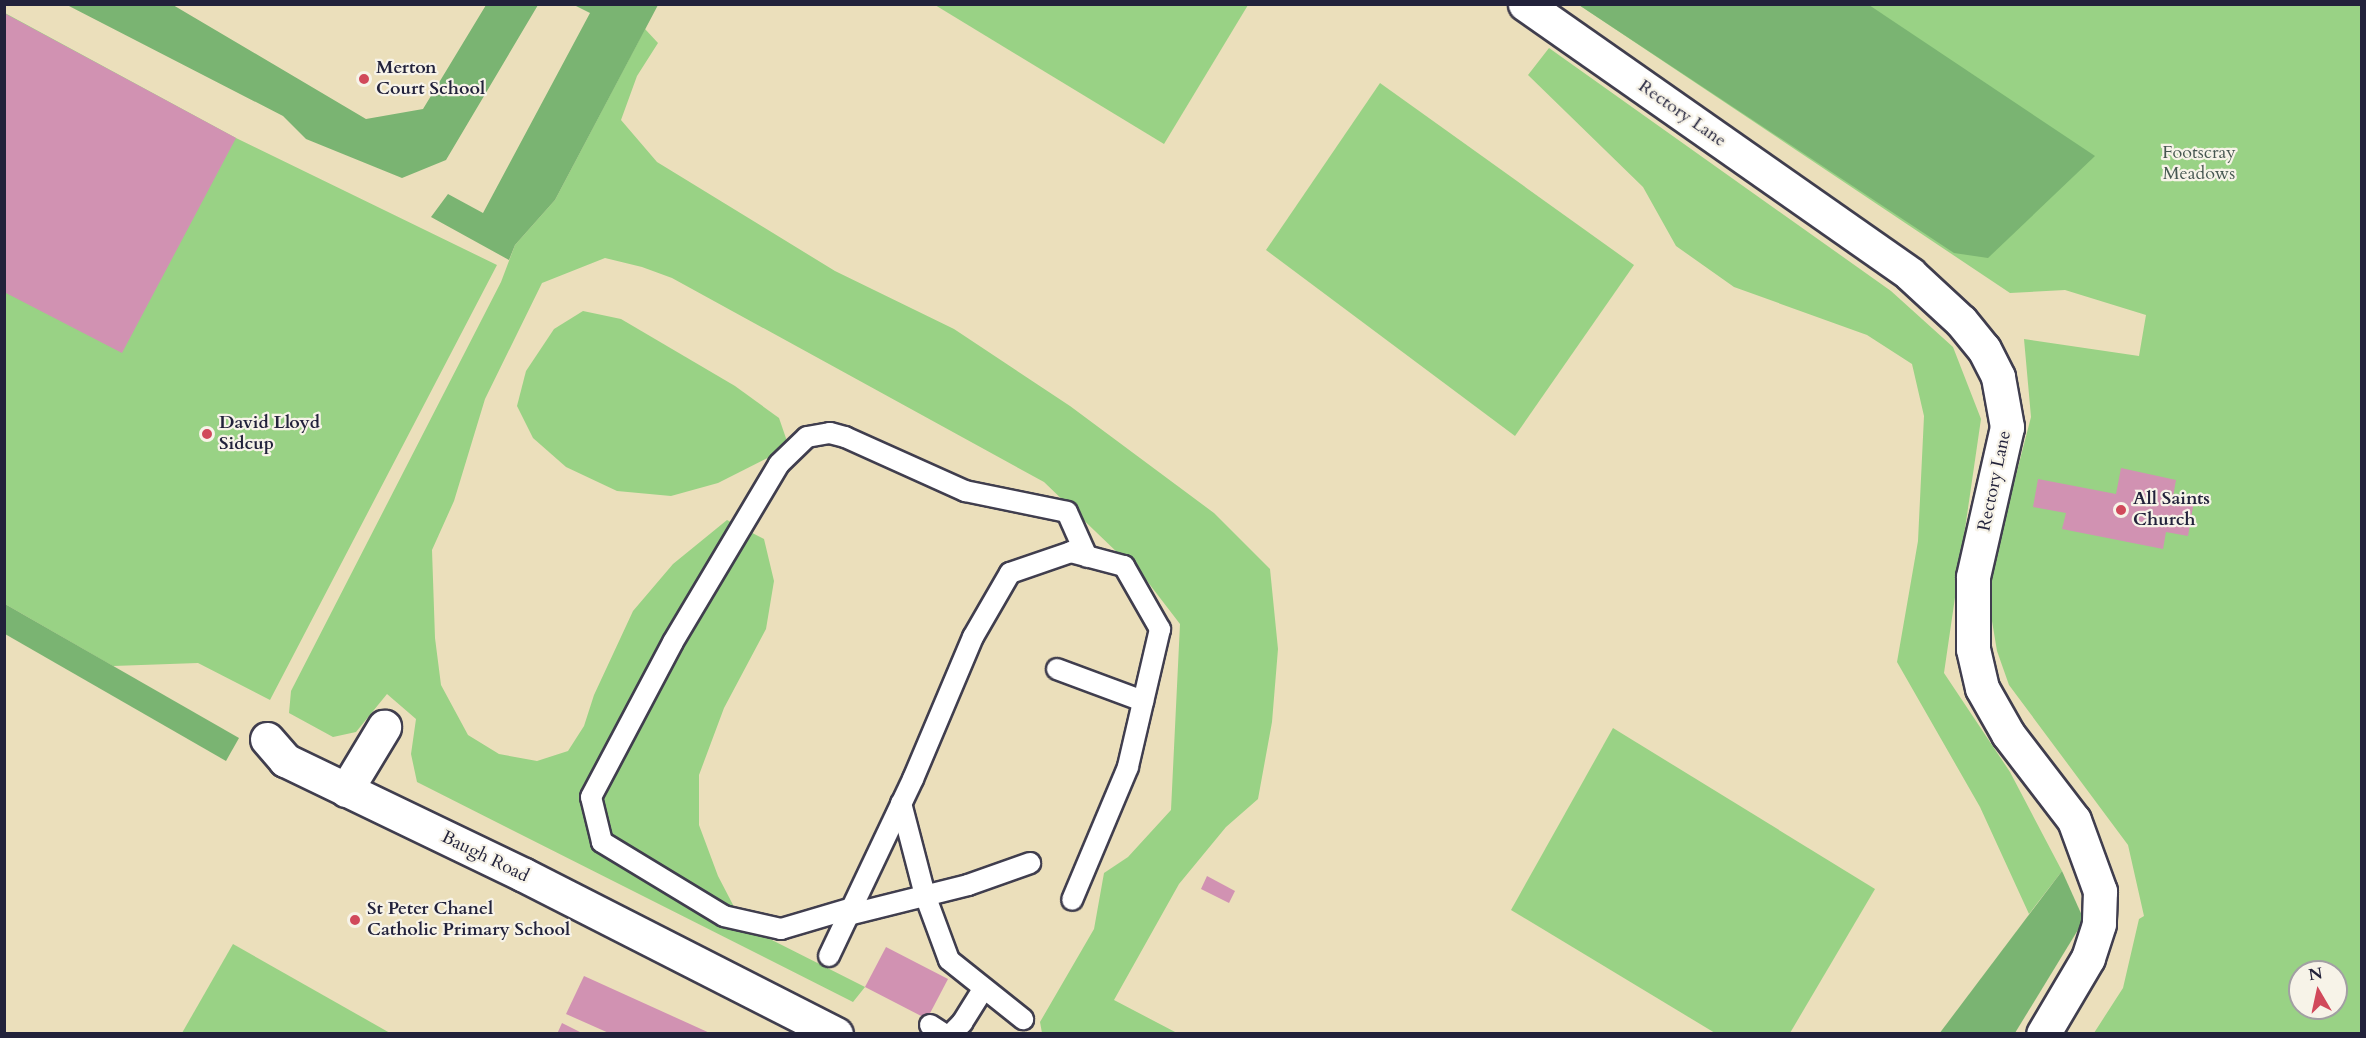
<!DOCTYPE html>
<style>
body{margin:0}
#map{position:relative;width:2366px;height:1038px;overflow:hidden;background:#ebdfbb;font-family:Cardo,serif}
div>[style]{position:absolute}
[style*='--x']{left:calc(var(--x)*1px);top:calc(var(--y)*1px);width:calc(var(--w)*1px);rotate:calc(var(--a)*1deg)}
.green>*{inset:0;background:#99d285}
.forest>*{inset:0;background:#7ab472}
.building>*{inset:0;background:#d192b2}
.roads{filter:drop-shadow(2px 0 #403e4e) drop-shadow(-2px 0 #403e4e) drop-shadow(0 2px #403e4e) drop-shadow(0 -2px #403e4e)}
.lane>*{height:20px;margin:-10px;padding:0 10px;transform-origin:10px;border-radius:10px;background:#fff}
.street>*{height:33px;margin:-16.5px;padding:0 16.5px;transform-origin:16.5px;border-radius:16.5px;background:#fff}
.secondary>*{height:33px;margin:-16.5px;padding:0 16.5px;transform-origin:16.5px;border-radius:16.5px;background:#fff}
.dots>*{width:16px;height:16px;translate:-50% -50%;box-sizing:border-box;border:3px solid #f7f3e8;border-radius:50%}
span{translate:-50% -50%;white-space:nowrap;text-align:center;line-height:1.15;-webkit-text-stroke:4.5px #f7f3e8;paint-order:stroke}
.poi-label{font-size:18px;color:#22223b;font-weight:700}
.left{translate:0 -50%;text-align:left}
.street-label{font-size:18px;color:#22223b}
.park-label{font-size:18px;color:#465751}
.frame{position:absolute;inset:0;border:6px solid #22223b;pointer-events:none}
.north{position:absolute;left:2288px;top:960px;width:60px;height:60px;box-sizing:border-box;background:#f7f3e8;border:2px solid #a29fa3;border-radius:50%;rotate:351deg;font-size:16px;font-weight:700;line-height:24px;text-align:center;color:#22223b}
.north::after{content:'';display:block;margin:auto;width:21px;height:27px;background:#d1495b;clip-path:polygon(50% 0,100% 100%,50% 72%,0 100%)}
</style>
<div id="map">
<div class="green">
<i style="clip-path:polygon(935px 5px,1248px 5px,1164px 144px)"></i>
<i style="clip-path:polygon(evenodd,1579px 5px,2361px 5px,2361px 1033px,2094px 1033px,2123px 988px,2139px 919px,2144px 916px,2128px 845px,2009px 685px,1997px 651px,1990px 609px,1993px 564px,2031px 417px,2024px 339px,2139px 356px,2146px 315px,2065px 290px,2010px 293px,1579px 5px,2300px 972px,2336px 972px,2336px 1008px,2300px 1008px,2300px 972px)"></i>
<i style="clip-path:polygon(5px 13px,236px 138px,497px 265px,270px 700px,198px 663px,113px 666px,5px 604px)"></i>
<i style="clip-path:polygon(645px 29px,658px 43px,637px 76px,621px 120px,657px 162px,835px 271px,954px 329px,1070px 406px,1214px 513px,1270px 569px,1278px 649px,1272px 722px,1258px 799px,1226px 827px,1179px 884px,1114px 1000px,1177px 1033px,1042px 1033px,1040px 1022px,1094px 929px,1104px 873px,1128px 857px,1171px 810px,1180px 624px,1147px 581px,1044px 482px,672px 278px,642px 267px,605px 258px,542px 283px,485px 399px,454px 501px,432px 550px,435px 638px,441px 685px,468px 735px,499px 754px,537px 761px,568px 751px,584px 726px,594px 695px,633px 611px,673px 564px,727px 520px,764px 539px,774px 581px,766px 629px,724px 708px,699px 775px,699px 825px,718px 876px,744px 926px,865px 987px,853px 1002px,417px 782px,411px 754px,416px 719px,387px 694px,356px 732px,333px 737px,289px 713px,291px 691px,501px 282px,515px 245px,555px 200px)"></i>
<i style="clip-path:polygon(1549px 48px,1891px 291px,1953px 347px,1981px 419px,1944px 673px,2010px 772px,2062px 871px,2029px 914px,1980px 807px,1897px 662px,1918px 541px,1924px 416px,1912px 364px,1867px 335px,1734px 287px,1676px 246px,1643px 187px,1528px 75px)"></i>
<i style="clip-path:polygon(1380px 83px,1634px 265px,1515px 436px,1266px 250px)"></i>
<i style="clip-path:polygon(583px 311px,621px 319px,735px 386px,779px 418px,789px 447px,718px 483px,671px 496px,617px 491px,566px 467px,533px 438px,517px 406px,526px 371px,554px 329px)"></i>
<i style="clip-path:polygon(1613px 728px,1875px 889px,1790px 1033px,1715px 1033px,1511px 910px)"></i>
<i style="clip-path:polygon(233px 944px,390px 1033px,182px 1033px)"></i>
</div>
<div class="forest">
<i style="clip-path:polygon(67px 5px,173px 5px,366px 119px,423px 109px,486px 5px,538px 5px,446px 160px,402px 178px,306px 139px,283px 116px)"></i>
<i style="clip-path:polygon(574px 5px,658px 5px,555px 200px,515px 245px,509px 260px,431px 217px,448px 194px,483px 213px,590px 13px)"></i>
<i style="clip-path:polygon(1579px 5px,1869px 5px,2095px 156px,1988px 258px,1954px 253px)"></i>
<i style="clip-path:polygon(5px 604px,239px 738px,226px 761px,5px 634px)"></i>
<i style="clip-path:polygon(2062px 871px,2084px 920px,2015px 1033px,1939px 1034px)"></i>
</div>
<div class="building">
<i style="clip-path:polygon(4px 13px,236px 138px,122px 353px,4px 292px)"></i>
<i style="clip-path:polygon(2121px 468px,2176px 480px,2173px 497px,2194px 501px,2188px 536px,2166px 532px,2163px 549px,2062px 529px,2066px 513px,2033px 507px,2038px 479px,2116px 494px)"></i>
<i style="clip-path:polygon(1207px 876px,1235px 891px,1229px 903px,1201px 889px)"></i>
<i style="clip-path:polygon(886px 947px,948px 979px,927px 1019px,865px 987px)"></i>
<i style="clip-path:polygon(584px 976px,712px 1034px,611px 1034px,566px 1014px)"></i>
<i style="clip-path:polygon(562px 1023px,584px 1034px,557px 1034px)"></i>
</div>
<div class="roads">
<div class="lane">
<i style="--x:1057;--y:669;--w:92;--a:20.4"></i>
<i style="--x:901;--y:803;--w:95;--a:75.4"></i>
<i style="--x:925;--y:895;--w:69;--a:69.7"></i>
<i style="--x:949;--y:960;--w:95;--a:38.6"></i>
<i style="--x:852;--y:908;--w:74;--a:163.5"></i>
<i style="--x:781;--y:929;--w:58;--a:-167.2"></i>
<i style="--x:724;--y:916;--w:143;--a:-148.8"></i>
<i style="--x:602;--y:842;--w:46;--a:-103.7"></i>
<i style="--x:591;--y:797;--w:175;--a:-62.1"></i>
<i style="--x:673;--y:642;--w:207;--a:-59.2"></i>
<i style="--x:779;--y:464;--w:39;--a:-44"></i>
<i style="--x:807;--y:437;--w:23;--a:-10"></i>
<i style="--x:830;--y:433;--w:16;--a:15"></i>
<i style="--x:845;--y:437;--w:132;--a:24.2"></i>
<i style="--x:965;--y:491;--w:104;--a:11.6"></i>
<i style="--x:1067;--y:512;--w:49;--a:66"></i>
<i style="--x:848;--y:915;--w:124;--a:-14"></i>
<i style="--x:968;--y:885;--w:66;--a:-19.5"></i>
<i style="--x:829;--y:956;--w:196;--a:-64.6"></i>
<i style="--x:913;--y:779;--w:154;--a:-67.1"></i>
<i style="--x:973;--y:637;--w:74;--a:-60"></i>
<i style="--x:1010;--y:573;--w:65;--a:-19"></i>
<i style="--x:1071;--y:552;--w:55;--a:14.8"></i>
<i style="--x:1124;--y:566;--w:73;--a:60.3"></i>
<i style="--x:1160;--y:629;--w:142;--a:103.1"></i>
<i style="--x:1128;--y:767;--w:144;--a:112.8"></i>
<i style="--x:930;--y:1025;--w:17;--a:33"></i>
<i style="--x:951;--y:1034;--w:16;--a:-45"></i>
<i style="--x:962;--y:1023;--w:40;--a:-58"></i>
</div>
<div class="street">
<i style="--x:267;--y:739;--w:28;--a:49"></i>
<i style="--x:285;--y:760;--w:265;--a:25.7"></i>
<i style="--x:524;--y:875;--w:350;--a:27"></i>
<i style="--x:346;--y:790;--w:74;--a:-58.9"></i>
</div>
<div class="secondary">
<i style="--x:1525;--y:4;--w:470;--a:35"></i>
<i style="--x:1910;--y:274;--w:69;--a:42.7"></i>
<i style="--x:1961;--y:321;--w:36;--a:51"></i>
<i style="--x:1984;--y:349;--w:31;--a:63"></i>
<i style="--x:1998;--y:377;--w:51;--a:79.8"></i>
<i style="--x:2007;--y:427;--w:154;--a:102.8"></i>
<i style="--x:1973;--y:577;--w:72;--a:90"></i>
<i style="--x:1973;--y:649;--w:40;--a:77"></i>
<i style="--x:1982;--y:688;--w:53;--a:60.5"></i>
<i style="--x:2008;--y:734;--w:108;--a:52.5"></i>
<i style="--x:2074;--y:820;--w:76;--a:69.9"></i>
<i style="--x:2100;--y:891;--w:33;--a:92"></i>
<i style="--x:2099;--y:924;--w:36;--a:108"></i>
<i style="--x:2088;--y:958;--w:88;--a:120.6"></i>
</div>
</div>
<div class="dots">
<i style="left:364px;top:79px;background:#d1495b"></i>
<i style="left:207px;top:434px;background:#d1495b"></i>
<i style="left:2121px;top:510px;background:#d1495b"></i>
<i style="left:355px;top:920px;background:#d1495b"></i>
</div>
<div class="poi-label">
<span class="left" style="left:376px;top:79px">Merton<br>Court School</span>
<span class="left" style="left:219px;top:434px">David Lloyd<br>Sidcup</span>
<span class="left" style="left:2133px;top:510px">All Saints<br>Church</span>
<span class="left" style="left:367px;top:920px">St Peter Chanel<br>Catholic Primary School</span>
</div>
<div class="street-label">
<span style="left:1682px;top:114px;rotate:35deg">Rectory Lane</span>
<span style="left:1995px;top:481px;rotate:-78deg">Rectory Lane</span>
<span style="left:485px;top:857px;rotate:26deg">Baugh Road</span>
</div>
<div class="park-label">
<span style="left:2199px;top:164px">Footscray<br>Meadows</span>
</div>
<div class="frame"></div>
<div class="north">N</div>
</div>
